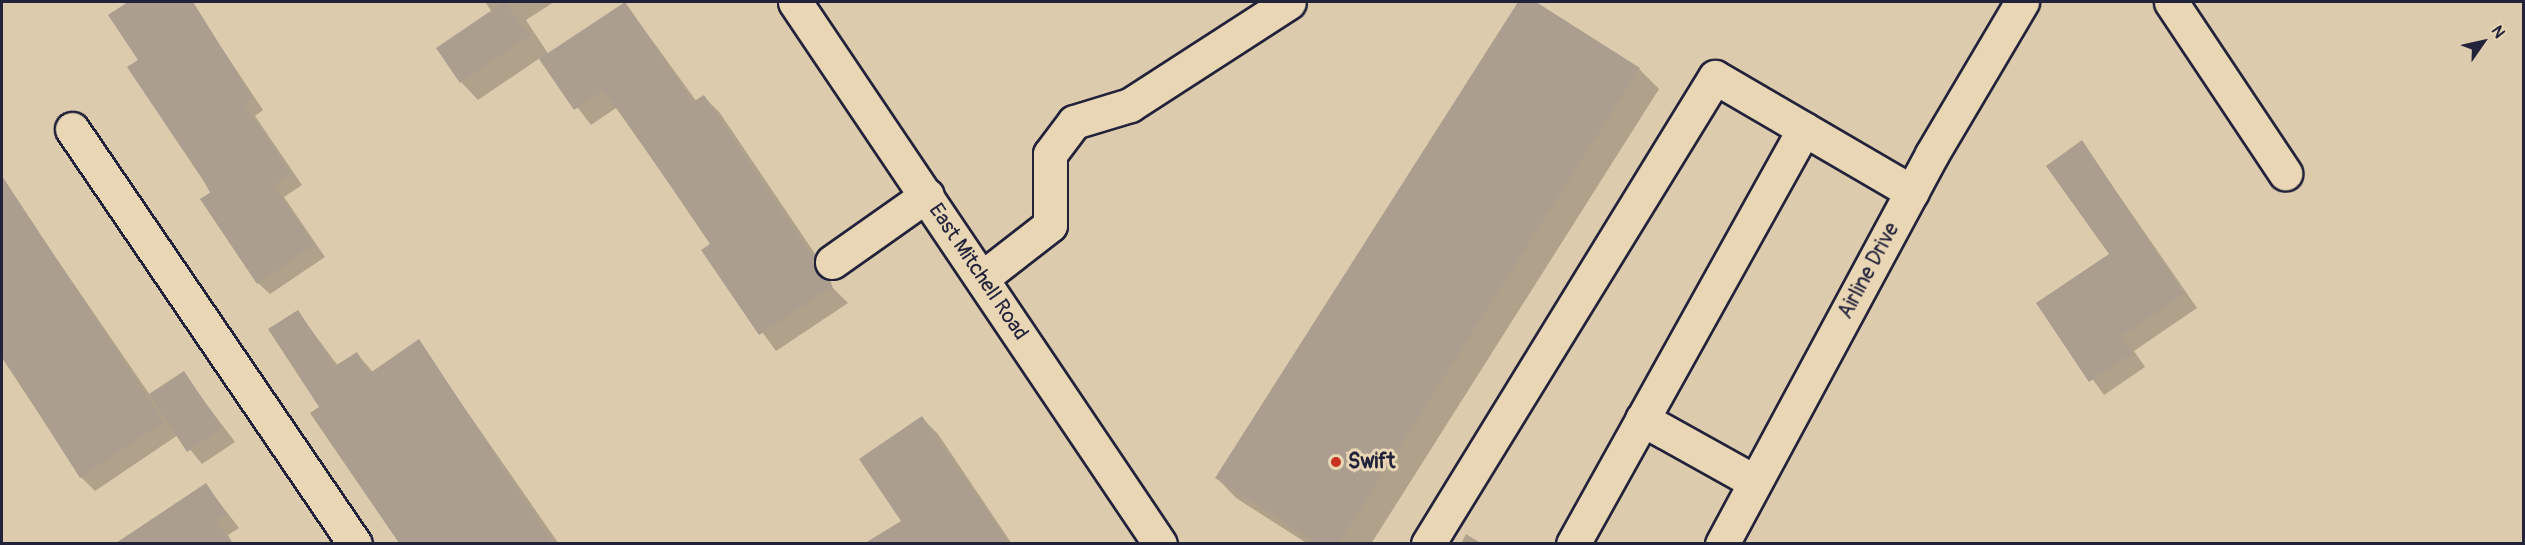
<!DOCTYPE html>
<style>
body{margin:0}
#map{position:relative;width:2525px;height:545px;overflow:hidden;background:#ddcbad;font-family:Pangolin,sans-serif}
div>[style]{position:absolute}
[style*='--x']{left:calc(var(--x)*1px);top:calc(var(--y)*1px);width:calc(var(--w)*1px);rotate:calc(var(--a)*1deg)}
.shadow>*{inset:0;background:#0003}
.building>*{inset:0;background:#ab9e8f}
.roads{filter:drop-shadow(2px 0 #22223b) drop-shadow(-2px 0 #22223b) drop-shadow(0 2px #22223b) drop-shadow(0 -2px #22223b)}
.minor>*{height:33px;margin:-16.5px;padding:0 16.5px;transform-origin:16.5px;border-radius:16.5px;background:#e9d6b4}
.major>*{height:33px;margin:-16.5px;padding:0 16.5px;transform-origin:16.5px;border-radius:16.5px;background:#e9d6b4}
.dots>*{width:16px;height:16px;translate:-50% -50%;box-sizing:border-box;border:3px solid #e9d6b4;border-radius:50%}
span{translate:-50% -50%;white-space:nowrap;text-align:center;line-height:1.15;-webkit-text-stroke:6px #e9d6b4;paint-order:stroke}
.street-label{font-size:21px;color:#22223b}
.poi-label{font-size:21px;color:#22223b;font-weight:700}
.left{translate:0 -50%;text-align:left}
.frame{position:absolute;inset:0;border:3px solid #22223b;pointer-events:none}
.north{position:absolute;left:2453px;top:12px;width:60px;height:60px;-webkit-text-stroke:4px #e9d6b4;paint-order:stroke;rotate:56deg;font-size:16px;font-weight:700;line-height:24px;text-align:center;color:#22223b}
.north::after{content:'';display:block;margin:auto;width:21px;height:27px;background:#22223b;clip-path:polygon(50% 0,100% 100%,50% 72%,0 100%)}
</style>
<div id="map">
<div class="shadow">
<i style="clip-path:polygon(131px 2px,191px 2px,263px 110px,255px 116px,302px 185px,284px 197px,325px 257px,270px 294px,258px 283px,140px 61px,110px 16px)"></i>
<i style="clip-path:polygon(485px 2px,554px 2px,526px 20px,549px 55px,625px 3px,697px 102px,704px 97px,720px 113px,830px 276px,832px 287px,848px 303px,776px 351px,703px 250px,712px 244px,616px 108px,591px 125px,540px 58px,478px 100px,461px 82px,492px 12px)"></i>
<i style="clip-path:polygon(1519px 2px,1533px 2px,1639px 69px,1659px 89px,1371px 544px,1308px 544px,1236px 498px,1217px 478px)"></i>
<i style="clip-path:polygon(2082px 142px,2197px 308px,2134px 351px,2145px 367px,2104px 395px,2038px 304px,2111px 254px)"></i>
<i style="clip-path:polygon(19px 204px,150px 395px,183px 373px,235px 442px,202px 464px,178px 435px,95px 491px,81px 477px,2px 358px,2px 216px)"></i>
<i style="clip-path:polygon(298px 312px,338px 366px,357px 354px,373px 372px,418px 341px,559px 544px,404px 544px,312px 413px,321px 407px)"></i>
<i style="clip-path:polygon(922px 418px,938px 434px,1012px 544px,868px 544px,903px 521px)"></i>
<i style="clip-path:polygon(206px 485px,239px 528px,228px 535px,233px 544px,121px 542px)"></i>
<i style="clip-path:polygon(1466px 534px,1482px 544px,1461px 544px)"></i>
</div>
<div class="building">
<i style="clip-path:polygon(128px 2px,193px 2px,253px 98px,244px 104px,291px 173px,274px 185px,314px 245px,257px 284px,200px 199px,211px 192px,127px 67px,138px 60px,108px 15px)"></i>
<i style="clip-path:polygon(504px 2px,531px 35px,460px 83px,436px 48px)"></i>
<i style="clip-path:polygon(625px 2px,693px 102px,704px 95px,814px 258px,816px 272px,833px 286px,759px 335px,701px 250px,710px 244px,625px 119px,602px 91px,574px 110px,539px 59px)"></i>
<i style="clip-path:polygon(1518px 2px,1536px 2px,1640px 68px,1339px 543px,1317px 543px,1215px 478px)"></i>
<i style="clip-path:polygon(2082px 140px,2184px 294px,2122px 336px,2133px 353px,2089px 382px,2036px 303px,2109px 254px,2046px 166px)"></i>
<i style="clip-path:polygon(2px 176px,164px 422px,80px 478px,2px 356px)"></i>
<i style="clip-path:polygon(298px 310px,335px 366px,357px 352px,370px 373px,419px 339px,553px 543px,399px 543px,310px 413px,319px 407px,268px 329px)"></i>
<i style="clip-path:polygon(184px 371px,222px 428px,187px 452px,149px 394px)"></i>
<i style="clip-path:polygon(922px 416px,1009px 543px,865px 543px,901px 521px,859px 459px)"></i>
<i style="clip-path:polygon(206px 483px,227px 514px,216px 521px,231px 543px,116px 543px)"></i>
</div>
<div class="roads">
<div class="minor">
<i style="--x:795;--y:2;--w:653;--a:56.04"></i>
<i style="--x:2171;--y:2;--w:206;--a:56.3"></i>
<i style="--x:72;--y:129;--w:502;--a:55.71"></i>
<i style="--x:832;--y:262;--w:116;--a:-35.2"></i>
<i style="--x:982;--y:278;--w:86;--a:-37.9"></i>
<i style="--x:1050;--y:225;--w:71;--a:-90"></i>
<i style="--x:1050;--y:154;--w:40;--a:-53"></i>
<i style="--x:1074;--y:122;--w:59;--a:-16.9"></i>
<i style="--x:1130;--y:105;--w:189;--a:-32.9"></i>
<i style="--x:1642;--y:419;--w:129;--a:29.1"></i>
<i style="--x:1428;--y:544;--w:548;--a:-58.43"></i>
<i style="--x:1715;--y:77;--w:228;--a:30.3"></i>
<i style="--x:1573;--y:544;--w:475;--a:-60.9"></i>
</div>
<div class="major">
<i style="--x:1722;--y:544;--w:443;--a:-61.7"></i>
<i style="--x:1932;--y:154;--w:177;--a:-59.4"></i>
</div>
</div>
<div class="dots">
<i style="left:1336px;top:462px;background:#c8321e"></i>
</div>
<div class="street-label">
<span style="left:1869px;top:271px;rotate:-62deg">Airline Drive</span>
<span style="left:978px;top:272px;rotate:56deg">East Mitchell Road</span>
</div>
<div class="poi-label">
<span class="left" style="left:1348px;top:462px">Swift</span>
</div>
<div class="frame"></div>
<div class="north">N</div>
</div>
